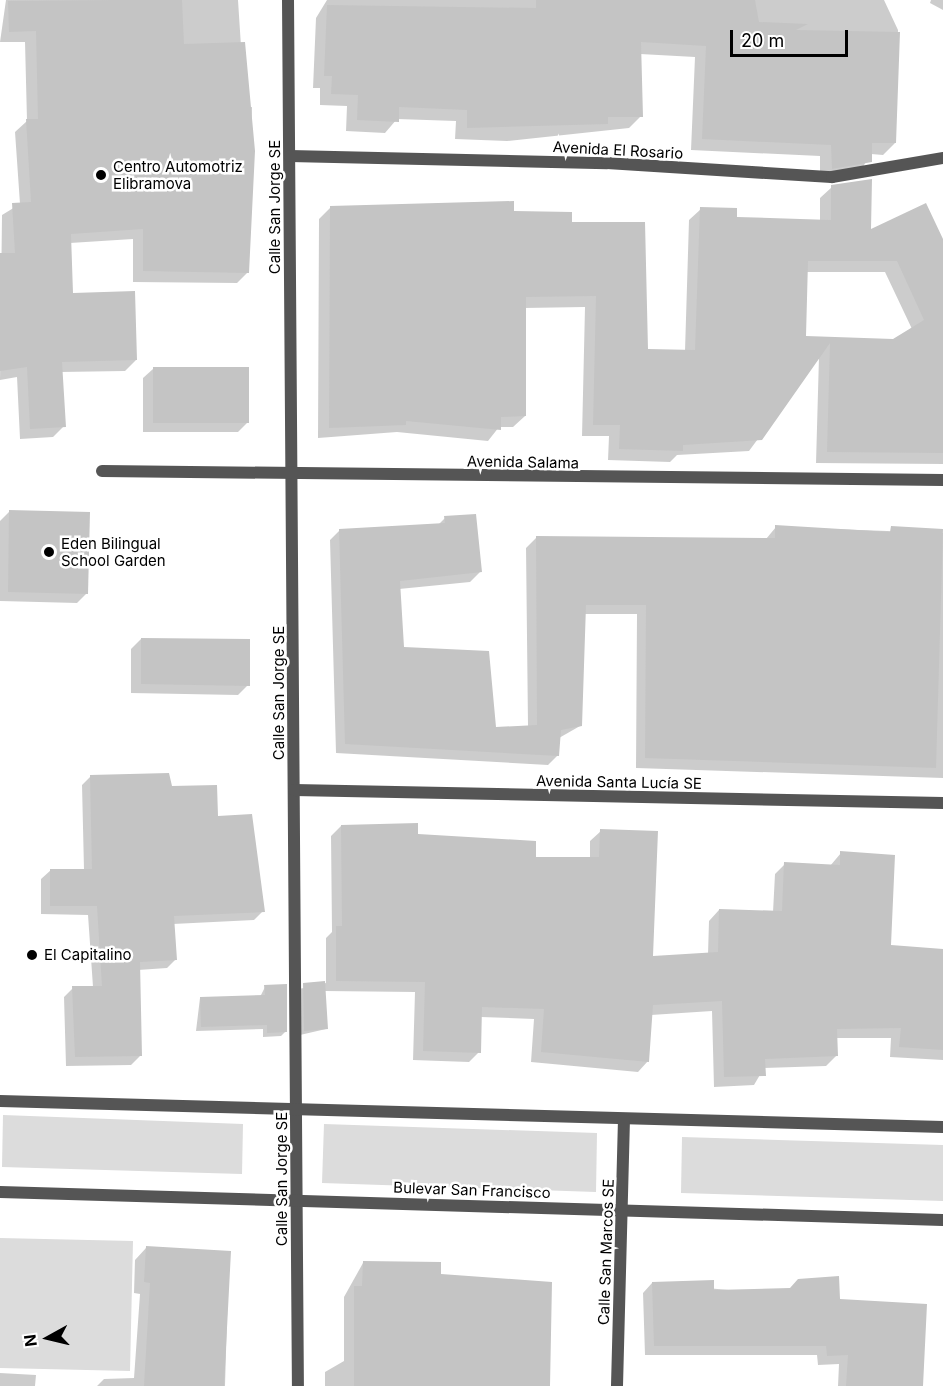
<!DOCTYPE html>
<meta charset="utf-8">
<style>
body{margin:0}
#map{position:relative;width:943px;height:1386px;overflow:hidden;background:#fff;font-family:Inter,sans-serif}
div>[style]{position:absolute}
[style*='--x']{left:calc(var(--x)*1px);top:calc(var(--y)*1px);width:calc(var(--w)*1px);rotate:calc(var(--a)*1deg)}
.green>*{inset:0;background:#dcdcdc}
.shadow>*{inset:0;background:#0003}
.building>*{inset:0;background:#c4c4c4}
.street>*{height:12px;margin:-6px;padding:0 6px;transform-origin:6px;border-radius:6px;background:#555}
.dots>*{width:16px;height:16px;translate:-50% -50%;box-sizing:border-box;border:3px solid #fff;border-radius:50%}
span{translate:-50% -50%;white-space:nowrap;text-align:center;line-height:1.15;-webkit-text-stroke:5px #fff;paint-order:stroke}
.street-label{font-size:15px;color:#000}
.poi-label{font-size:15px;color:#000}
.left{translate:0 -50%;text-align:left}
.north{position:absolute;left:18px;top:1308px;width:60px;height:60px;-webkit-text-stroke:4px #fff;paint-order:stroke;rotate:262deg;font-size:16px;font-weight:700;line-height:24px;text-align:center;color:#000}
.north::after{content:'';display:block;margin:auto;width:21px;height:27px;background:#000;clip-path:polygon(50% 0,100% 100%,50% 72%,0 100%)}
.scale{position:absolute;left:730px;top:30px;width:118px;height:27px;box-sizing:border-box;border:3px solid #000;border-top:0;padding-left:8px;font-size:18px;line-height:21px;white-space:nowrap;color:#000;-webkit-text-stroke:4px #fff;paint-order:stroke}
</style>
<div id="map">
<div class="green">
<i style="clip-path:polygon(3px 1115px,243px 1124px,242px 1174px,2px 1167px)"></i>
<i style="clip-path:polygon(324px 1124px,597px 1133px,596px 1192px,322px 1183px)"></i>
<i style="clip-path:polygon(682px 1137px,943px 1145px,943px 1201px,681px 1193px)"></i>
<i style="clip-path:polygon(0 1238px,133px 1241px,130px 1371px,0 1368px)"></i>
</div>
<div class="shadow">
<i style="clip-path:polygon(6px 0,238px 0,245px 108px,252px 107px,248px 272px,237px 283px,133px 282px,133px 239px,70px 243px,72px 295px,136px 360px,125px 371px,61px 372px,64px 426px,53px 437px,20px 439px,17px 377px,0 380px,2px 215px,20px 204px,15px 132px,27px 121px,25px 42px,0 42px)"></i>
<i style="clip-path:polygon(327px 0,884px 0,898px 30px,895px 143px,883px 155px,871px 154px,859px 173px,820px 180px,820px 156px,691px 150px,695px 57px,640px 54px,641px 116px,629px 128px,507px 141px,455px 139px,456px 121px,397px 119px,385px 133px,346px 131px,347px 106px,320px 105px,320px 88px,313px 88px,316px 18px)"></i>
<i style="clip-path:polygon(931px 0,943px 0,943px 10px,930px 3px)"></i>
<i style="clip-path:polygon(evenodd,832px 187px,870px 232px,943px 243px,943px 464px,816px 463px,819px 356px,749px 451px,677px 455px,670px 462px,608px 460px,609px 436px,582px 436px,585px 307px,524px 308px,525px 416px,513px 427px,499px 427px,488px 441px,397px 432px,318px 438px,319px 219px,331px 207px,512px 213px,570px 224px,646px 351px,685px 351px,689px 220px,701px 209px,735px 219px,820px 221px,820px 198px,832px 187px,806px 272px,885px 272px,912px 329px,893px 340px,805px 337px,806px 272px)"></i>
<i style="clip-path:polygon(153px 369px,248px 422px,238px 432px,143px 432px,143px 378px)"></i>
<i style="clip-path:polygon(10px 511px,87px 593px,77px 603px,0 601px,0 521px)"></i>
<i style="clip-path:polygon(445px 518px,480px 572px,470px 582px,399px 589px,402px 648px,495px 728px,528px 727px,526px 548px,536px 538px,766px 539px,776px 527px,943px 533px,943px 778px,636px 768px,637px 614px,584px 614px,580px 726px,559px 738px,558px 755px,548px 765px,336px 753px,330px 540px,340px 530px,438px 525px)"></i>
<i style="clip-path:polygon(141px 639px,248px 685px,238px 695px,131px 693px,131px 649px)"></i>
<i style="clip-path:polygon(91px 776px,171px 787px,217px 817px,263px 911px,254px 920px,173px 924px,176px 959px,167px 968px,138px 970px,140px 1056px,131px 1065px,66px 1066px,64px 997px,73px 988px,93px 987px,88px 915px,41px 914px,41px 879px,51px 870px,84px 870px,82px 785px)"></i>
<i style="clip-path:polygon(341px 826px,534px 859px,590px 859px,590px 841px,601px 831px,651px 958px,708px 954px,709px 921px,719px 910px,773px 912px,775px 874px,785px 864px,830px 866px,841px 853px,889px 947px,943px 950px,943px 1060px,890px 1057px,891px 1038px,836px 1038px,837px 1055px,826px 1066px,764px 1068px,754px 1085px,714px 1087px,712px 1011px,651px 1015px,648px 1061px,638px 1072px,531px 1062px,534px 1019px,481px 1017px,479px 1052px,469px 1062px,413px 1060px,415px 992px,324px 991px,326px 1029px,300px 1035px,299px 989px,326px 983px,326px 938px,332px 932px,331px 836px)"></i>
<i style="clip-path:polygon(265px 987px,286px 1031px,281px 1036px,263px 1037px,263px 1029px,196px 1031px,200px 998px,260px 997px)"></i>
<i style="clip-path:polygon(146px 1248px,229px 1252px,225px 1386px,97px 1386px,104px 1379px,134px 1378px,140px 1294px,134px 1293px,135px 1260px)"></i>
<i style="clip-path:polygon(363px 1263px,439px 1275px,548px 1386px,325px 1386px,325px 1372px,344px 1361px,344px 1297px)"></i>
<i style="clip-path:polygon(652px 1283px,839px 1300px,921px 1386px,838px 1386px,839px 1364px,818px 1365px,817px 1355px,645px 1355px,643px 1293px)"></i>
<i style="clip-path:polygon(0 1373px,36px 1375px,35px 1386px,0 1386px)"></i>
</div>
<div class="building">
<i style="clip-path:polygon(113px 0,182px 0,184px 44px,245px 42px,255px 151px,249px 273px,143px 271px,143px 229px,71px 234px,73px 293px,135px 291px,137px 360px,62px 362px,66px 427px,30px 429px,27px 367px,0 371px,0 253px,15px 253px,12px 203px,31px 202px,26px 119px,38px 119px,36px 31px,9px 32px,8px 1px)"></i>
<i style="clip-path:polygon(536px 0,755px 0,759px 22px,808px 24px,796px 30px,900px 32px,896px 143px,872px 143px,872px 162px,832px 169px,831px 145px,702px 139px,706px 46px,641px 42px,643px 117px,608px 117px,608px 124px,467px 128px,467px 110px,399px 107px,399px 122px,357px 120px,358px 95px,331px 94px,332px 76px,324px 76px,327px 5px,536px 8px)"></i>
<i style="clip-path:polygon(evenodd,872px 179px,871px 229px,926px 203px,943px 239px,943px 453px,827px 452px,830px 343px,762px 440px,683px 445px,683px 451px,619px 449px,620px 425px,593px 425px,596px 296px,526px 297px,526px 416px,501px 417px,501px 430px,406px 421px,406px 425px,329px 428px,330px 206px,514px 201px,514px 211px,572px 212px,572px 222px,645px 222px,648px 349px,695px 350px,700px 207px,737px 208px,737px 217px,831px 220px,831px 185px,872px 179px,808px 261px,897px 261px,924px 320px,893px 339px,806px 336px,808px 261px)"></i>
<i style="clip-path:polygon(153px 367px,249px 367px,249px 423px,153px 423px)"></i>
<i style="clip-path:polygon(9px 510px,90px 512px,88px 594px,8px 592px)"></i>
<i style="clip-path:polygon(476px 514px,482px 572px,400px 581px,404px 647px,489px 651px,496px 727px,537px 725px,536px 536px,775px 538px,775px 525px,890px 532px,891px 526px,943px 529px,936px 768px,645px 758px,646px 605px,586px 605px,582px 726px,561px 730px,559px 756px,345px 744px,339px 529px,445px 523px,444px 516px)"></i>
<i style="clip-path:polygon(141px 638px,250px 639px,250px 686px,141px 684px)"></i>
<i style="clip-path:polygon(169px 773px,172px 786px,217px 785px,218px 816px,252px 814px,265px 912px,174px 916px,177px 960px,140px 962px,142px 1056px,75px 1057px,72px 986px,102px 986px,97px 906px,50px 906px,50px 869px,92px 869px,90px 775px)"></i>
<i style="clip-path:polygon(418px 823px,418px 834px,536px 841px,536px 857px,599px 857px,600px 829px,658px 831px,653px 956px,718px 952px,719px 909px,782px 911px,784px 862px,840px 865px,840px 851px,895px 855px,891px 945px,943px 949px,943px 1050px,899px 1047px,901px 1028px,837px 1029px,838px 1056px,765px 1059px,766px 1076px,724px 1077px,722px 1001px,653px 1005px,649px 1062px,541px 1052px,544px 1009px,482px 1007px,481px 1053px,423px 1051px,425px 982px,336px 981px,336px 926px,342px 926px,341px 825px)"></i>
<i style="clip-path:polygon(325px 981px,328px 1029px,304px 1031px,303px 983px)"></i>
<i style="clip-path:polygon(287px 984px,287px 1032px,267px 1033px,267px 1025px,201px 1027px,200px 997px,265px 995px,264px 985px)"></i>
<i style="clip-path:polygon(146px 1246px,231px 1251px,224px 1386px,144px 1386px,150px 1283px,144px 1282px)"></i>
<i style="clip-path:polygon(363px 1261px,441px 1262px,441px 1274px,552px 1282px,550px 1386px,354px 1386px,354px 1286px,362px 1286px)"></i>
<i style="clip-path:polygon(839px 1276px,840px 1299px,927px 1304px,923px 1386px,846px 1386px,848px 1355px,827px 1356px,826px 1346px,654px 1346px,652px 1282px,714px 1280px,714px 1290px,790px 1288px,798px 1279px)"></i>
</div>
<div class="street">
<i style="--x:288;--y:0;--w:1386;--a:89.59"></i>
<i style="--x:290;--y:156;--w:317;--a:1.3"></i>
<i style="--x:607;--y:163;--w:225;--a:3.6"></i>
<i style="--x:832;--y:177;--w:113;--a:-9.7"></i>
<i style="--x:102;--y:471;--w:841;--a:0.61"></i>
<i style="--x:294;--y:790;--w:649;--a:1.15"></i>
<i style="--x:0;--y:1101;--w:943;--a:1.58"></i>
<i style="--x:0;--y:1192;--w:943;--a:1.7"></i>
<i style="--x:617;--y:1386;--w:267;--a:-88.5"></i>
</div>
<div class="dots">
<i style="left:101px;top:175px;background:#000"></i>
<i style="left:49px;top:552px;background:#000"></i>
<i style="left:32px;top:955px;background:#000"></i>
</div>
<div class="street-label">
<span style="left:618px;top:150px;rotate:3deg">Avenida El Rosario</span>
<span style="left:275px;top:207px;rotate:-90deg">Calle San Jorge SE</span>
<span style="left:523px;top:462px;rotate:1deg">Avenida Salama</span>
<span style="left:279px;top:693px;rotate:-90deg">Calle San Jorge SE</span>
<span style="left:619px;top:782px;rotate:1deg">Avenida Santa Lucía SE</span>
<span style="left:282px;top:1179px;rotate:-90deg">Calle San Jorge SE</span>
<span style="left:472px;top:1190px;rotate:2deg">Bulevar San Francisco</span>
<span style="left:606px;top:1252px;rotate:-88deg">Calle San Marcos SE</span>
</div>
<div class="poi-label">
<span class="left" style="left:113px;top:175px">Centro Automotriz<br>Elibramova</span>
<span class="left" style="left:61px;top:552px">Eden Bilingual<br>School Garden</span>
<span class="left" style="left:44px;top:955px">El Capitalino</span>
</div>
<div class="north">N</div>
<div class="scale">20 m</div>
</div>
